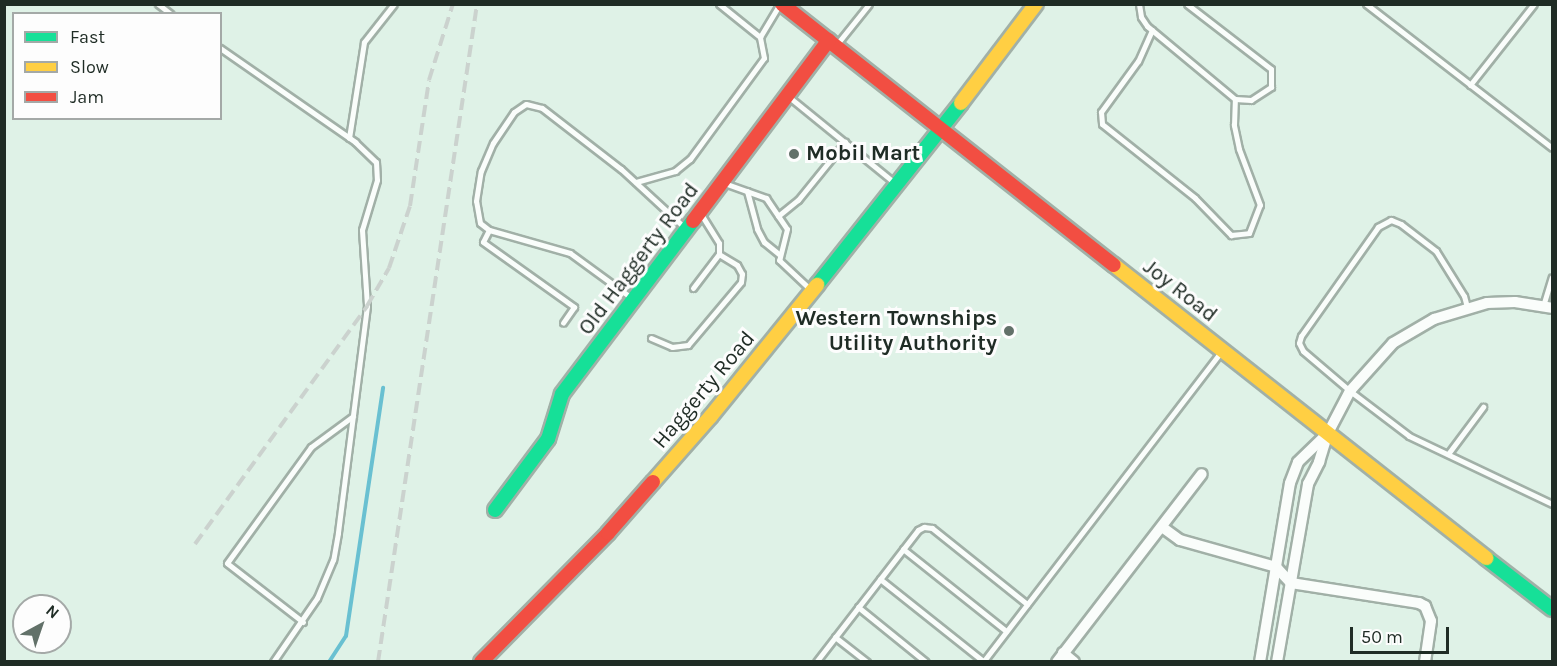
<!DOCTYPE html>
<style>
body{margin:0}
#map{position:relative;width:1557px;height:666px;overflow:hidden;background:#dff2e7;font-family:Karla,sans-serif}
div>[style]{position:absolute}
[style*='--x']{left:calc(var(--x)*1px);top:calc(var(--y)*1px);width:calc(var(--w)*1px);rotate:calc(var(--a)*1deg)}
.stream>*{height:4px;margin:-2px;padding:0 2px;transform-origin:2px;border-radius:2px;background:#69c0d1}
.roads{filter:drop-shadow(2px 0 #a1b0a7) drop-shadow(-2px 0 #a1b0a7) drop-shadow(0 2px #a1b0a7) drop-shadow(0 -2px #a1b0a7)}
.lane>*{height:5px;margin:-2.5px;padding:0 2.5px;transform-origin:2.5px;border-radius:2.5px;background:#fafdfb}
.street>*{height:10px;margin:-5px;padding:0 5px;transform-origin:5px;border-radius:5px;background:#fafdfb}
.fast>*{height:14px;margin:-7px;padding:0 7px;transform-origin:7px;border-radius:7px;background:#16e098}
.slow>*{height:14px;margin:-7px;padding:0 7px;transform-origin:7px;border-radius:7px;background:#ffcf43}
.jam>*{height:14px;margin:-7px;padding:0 7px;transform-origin:7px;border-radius:7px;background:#f24e42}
.rail>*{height:4px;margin-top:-2px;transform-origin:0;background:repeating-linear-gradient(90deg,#cbd2ce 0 12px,transparent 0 18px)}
.dots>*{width:16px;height:16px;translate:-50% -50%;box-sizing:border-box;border:3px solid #fdfdfd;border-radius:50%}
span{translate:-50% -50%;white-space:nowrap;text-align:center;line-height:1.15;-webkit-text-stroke:6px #fdfdfd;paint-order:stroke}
.poi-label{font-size:22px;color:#1f2c25;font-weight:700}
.left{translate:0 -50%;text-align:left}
.right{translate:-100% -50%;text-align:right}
.street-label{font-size:22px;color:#1f2c25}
.frame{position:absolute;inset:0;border:6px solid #1f2c25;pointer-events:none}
.legend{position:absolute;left:12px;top:12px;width:210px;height:108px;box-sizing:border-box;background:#fdfdfd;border:2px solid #a4a9a7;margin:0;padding:8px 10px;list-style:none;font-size:18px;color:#1f2c25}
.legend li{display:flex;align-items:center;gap:12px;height:30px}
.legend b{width:30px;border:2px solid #a4a9a7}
.north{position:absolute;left:12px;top:594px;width:60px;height:60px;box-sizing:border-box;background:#fdfdfd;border:2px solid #a4a9a7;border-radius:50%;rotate:40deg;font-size:16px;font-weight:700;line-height:24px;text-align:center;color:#1f2c25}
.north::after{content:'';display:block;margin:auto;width:21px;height:27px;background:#627169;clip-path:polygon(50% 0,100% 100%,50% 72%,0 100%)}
.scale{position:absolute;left:1350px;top:627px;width:99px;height:27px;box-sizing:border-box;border:3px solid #1f2c25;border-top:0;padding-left:8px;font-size:18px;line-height:21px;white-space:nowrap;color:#1f2c25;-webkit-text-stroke:4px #fdfdfd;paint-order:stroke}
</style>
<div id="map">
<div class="stream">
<i style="--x:329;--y:662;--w:31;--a:-57"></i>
<i style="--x:346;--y:636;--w:251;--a:-81.5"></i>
</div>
<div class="roads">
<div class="lane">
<i style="--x:158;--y:4;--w:16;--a:38"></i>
<i style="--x:719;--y:4;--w:53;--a:38.8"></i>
<i style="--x:760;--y:37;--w:39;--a:-59"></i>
<i style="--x:1139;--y:4;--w:13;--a:81"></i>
<i style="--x:1141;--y:17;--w:11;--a:56"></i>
<i style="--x:1147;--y:26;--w:114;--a:39.7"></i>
<i style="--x:1235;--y:99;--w:16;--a:4"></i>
<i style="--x:1251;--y:100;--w:24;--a:-33"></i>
<i style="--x:1271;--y:87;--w:18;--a:-90"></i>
<i style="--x:1271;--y:69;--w:106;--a:-142.3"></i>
<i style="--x:1366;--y:4;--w:235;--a:37.7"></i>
<i style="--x:1152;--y:30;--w:34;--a:114"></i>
<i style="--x:1138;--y:61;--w:63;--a:126"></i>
<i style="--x:1101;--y:112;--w:12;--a:85"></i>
<i style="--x:1102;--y:124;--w:119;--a:38.5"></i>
<i style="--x:1195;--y:198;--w:52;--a:45.8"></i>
<i style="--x:1231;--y:235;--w:18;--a:-6"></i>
<i style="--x:1249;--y:233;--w:30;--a:-69"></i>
<i style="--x:1260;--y:205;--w:60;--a:-110.6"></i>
<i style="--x:1239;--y:149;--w:25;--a:-102"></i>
<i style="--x:1234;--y:125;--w:26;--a:-88"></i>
<i style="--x:837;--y:44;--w:51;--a:-51.3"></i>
<i style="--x:220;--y:48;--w:165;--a:34.8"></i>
<i style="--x:355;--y:142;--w:29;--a:44"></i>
<i style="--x:376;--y:162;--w:18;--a:87"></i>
<i style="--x:377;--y:180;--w:52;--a:106.7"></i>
<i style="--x:362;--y:230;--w:76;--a:86.2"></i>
<i style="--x:367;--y:306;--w:229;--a:97.3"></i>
<i style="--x:338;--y:533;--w:27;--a:100"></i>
<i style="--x:333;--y:560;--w:41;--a:112.8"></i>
<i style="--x:317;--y:598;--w:78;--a:124.5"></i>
<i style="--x:1470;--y:85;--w:103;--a:-51.7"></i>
<i style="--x:789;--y:97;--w:138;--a:39.1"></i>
<i style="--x:349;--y:138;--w:97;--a:-81.1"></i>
<i style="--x:364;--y:42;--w:48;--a:-51.7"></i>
<i style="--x:636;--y:182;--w:41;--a:-15.8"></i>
<i style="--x:675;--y:171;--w:19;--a:-39"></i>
<i style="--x:690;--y:159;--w:125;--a:-53.8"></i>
<i style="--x:764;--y:58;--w:21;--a:-101"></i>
<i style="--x:724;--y:183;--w:45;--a:19.7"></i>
<i style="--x:766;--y:198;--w:37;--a:56"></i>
<i style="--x:787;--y:229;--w:32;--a:104"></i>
<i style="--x:779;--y:260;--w:44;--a:43.2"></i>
<i style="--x:747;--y:191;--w:39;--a:75"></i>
<i style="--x:757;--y:229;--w:15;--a:62"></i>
<i style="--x:764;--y:242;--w:19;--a:39"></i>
<i style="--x:778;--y:216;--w:26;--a:-39"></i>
<i style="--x:798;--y:200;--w:75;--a:-51"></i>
<i style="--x:489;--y:230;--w:13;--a:117"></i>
<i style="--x:483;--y:242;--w:112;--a:35.5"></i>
<i style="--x:574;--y:307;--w:19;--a:125"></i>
<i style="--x:693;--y:288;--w:43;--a:-52.6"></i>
<i style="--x:719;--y:254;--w:11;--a:-90"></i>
<i style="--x:719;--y:243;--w:34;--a:-122"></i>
<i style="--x:633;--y:299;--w:78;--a:-143.9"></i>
<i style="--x:570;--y:253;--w:84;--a:-164.1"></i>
<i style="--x:489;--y:230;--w:11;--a:-142"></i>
<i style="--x:480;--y:223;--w:22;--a:-100"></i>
<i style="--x:476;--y:201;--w:30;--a:-81"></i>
<i style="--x:481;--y:171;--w:30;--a:-67"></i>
<i style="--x:493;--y:143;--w:37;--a:-56"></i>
<i style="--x:514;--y:112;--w:14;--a:-34"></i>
<i style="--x:526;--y:104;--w:16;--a:14"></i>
<i style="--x:542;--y:108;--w:100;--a:37.7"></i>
<i style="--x:621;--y:169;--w:88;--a:42.7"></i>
<i style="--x:1543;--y:306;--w:30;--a:-73"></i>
<i style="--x:1467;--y:307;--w:11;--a:-105"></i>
<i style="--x:1464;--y:296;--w:53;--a:-121.9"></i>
<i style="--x:1436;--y:251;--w:44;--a:-142.4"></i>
<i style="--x:1401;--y:224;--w:11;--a:-158"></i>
<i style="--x:1391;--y:220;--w:15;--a:152"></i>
<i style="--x:1378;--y:227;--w:133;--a:125.2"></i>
<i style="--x:1301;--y:336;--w:7;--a:106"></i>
<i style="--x:1299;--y:343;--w:9;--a:63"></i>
<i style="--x:1303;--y:351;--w:62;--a:40.4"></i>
<i style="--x:1350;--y:391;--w:74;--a:37.3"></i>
<i style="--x:1409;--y:436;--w:158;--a:25.4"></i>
<i style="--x:651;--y:338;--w:23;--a:23"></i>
<i style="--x:672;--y:347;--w:16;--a:-7"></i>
<i style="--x:688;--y:345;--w:82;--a:-49.9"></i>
<i style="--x:741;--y:282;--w:8;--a:-83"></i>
<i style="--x:742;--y:274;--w:10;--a:-119"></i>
<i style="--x:737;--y:265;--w:21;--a:-149"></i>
<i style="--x:1448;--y:454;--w:59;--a:-53.3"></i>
<i style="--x:903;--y:549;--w:132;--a:38.5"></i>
<i style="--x:880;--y:579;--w:132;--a:38.5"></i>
<i style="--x:858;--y:607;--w:87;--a:39"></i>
<i style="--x:303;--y:622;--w:96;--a:-142.2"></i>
<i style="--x:227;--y:563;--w:143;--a:-54.1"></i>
<i style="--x:311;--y:447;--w:52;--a:-36.4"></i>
<i style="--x:835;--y:637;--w:41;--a:38"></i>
<i style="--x:816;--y:662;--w:167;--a:-52.3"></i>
<i style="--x:918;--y:530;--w:7;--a:-27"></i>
<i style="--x:924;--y:527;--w:8;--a:7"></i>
<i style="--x:932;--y:528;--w:122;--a:38.7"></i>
<i style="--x:983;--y:662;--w:391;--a:-52.5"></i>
</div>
<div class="street">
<i style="--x:1162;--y:527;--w:22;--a:36"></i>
<i style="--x:1180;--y:540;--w:100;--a:15.7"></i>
<i style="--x:1276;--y:567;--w:22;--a:47"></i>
<i style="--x:1291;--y:583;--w:130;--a:8.9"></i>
<i style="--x:1419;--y:603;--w:7;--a:27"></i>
<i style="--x:1425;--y:606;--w:16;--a:68"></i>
<i style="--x:1431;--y:621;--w:41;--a:98.3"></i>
<i style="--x:1063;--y:653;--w:14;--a:39"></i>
<i style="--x:1057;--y:662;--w:237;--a:-52.4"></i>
<i style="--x:1260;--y:662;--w:181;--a:-80.5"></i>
<i style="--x:1290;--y:483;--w:22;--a:-69"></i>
<i style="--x:1298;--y:462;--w:37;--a:-44"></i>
<i style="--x:1277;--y:662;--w:181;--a:-80.1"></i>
<i style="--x:1308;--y:484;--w:25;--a:-63"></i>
<i style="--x:1319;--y:462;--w:30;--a:-73"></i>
<i style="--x:1328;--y:433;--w:47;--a:-62.4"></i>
<i style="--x:1350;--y:391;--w:64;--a:-48.1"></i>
<i style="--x:1393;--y:343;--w:48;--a:-30.3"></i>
<i style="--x:1434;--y:319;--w:55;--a:-16.8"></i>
<i style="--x:1487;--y:303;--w:28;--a:-2"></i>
<i style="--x:1515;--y:302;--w:37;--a:9"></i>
</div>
<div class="fast">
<i style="--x:817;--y:285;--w:232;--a:-51.6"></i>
<i style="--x:495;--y:510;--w:89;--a:-53.3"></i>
<i style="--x:548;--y:439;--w:47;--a:-72.7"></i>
<i style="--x:562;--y:394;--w:217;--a:-52.9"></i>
<i style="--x:1486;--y:558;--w:83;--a:37.7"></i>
</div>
<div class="slow">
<i style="--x:961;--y:103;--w:124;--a:-52.9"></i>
<i style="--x:1114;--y:265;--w:474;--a:38.2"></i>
<i style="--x:653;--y:482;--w:88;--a:-48.7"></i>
<i style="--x:711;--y:416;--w:169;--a:-51"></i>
</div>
<div class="jam">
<i style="--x:782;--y:4;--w:422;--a:38.2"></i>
<i style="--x:693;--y:221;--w:226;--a:-53.1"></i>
<i style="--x:481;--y:662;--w:181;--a:-45.4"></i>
<i style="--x:608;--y:533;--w:68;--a:-48.6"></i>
</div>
</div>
<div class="rail">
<i style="--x:195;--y:544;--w:294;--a:-54.1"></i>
<i style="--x:367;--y:306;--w:44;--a:-59.9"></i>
<i style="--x:389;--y:268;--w:65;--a:-71.3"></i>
<i style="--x:410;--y:206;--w:127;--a:-81.4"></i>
<i style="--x:429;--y:80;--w:80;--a:-72.5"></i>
<i style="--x:378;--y:662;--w:665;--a:-81.44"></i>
</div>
<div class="dots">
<i style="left:794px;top:154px;background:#627169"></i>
<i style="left:1009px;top:331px;background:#627169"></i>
</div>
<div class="poi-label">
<span class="left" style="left:806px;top:154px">Mobil Mart</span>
<span class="right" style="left:997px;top:331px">Western Townships<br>Utility Authority</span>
</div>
<div class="street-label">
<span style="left:639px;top:259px;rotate:-53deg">Old Haggerty Road</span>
<span style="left:1180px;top:291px;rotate:38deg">Joy Road</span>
<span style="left:704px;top:390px;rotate:-50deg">Haggerty Road</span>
</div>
<div class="frame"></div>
<ul class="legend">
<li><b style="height:8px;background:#16e098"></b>Fast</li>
<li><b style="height:8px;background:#ffcf43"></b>Slow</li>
<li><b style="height:8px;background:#f24e42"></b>Jam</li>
</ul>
<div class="north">N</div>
<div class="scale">50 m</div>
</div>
